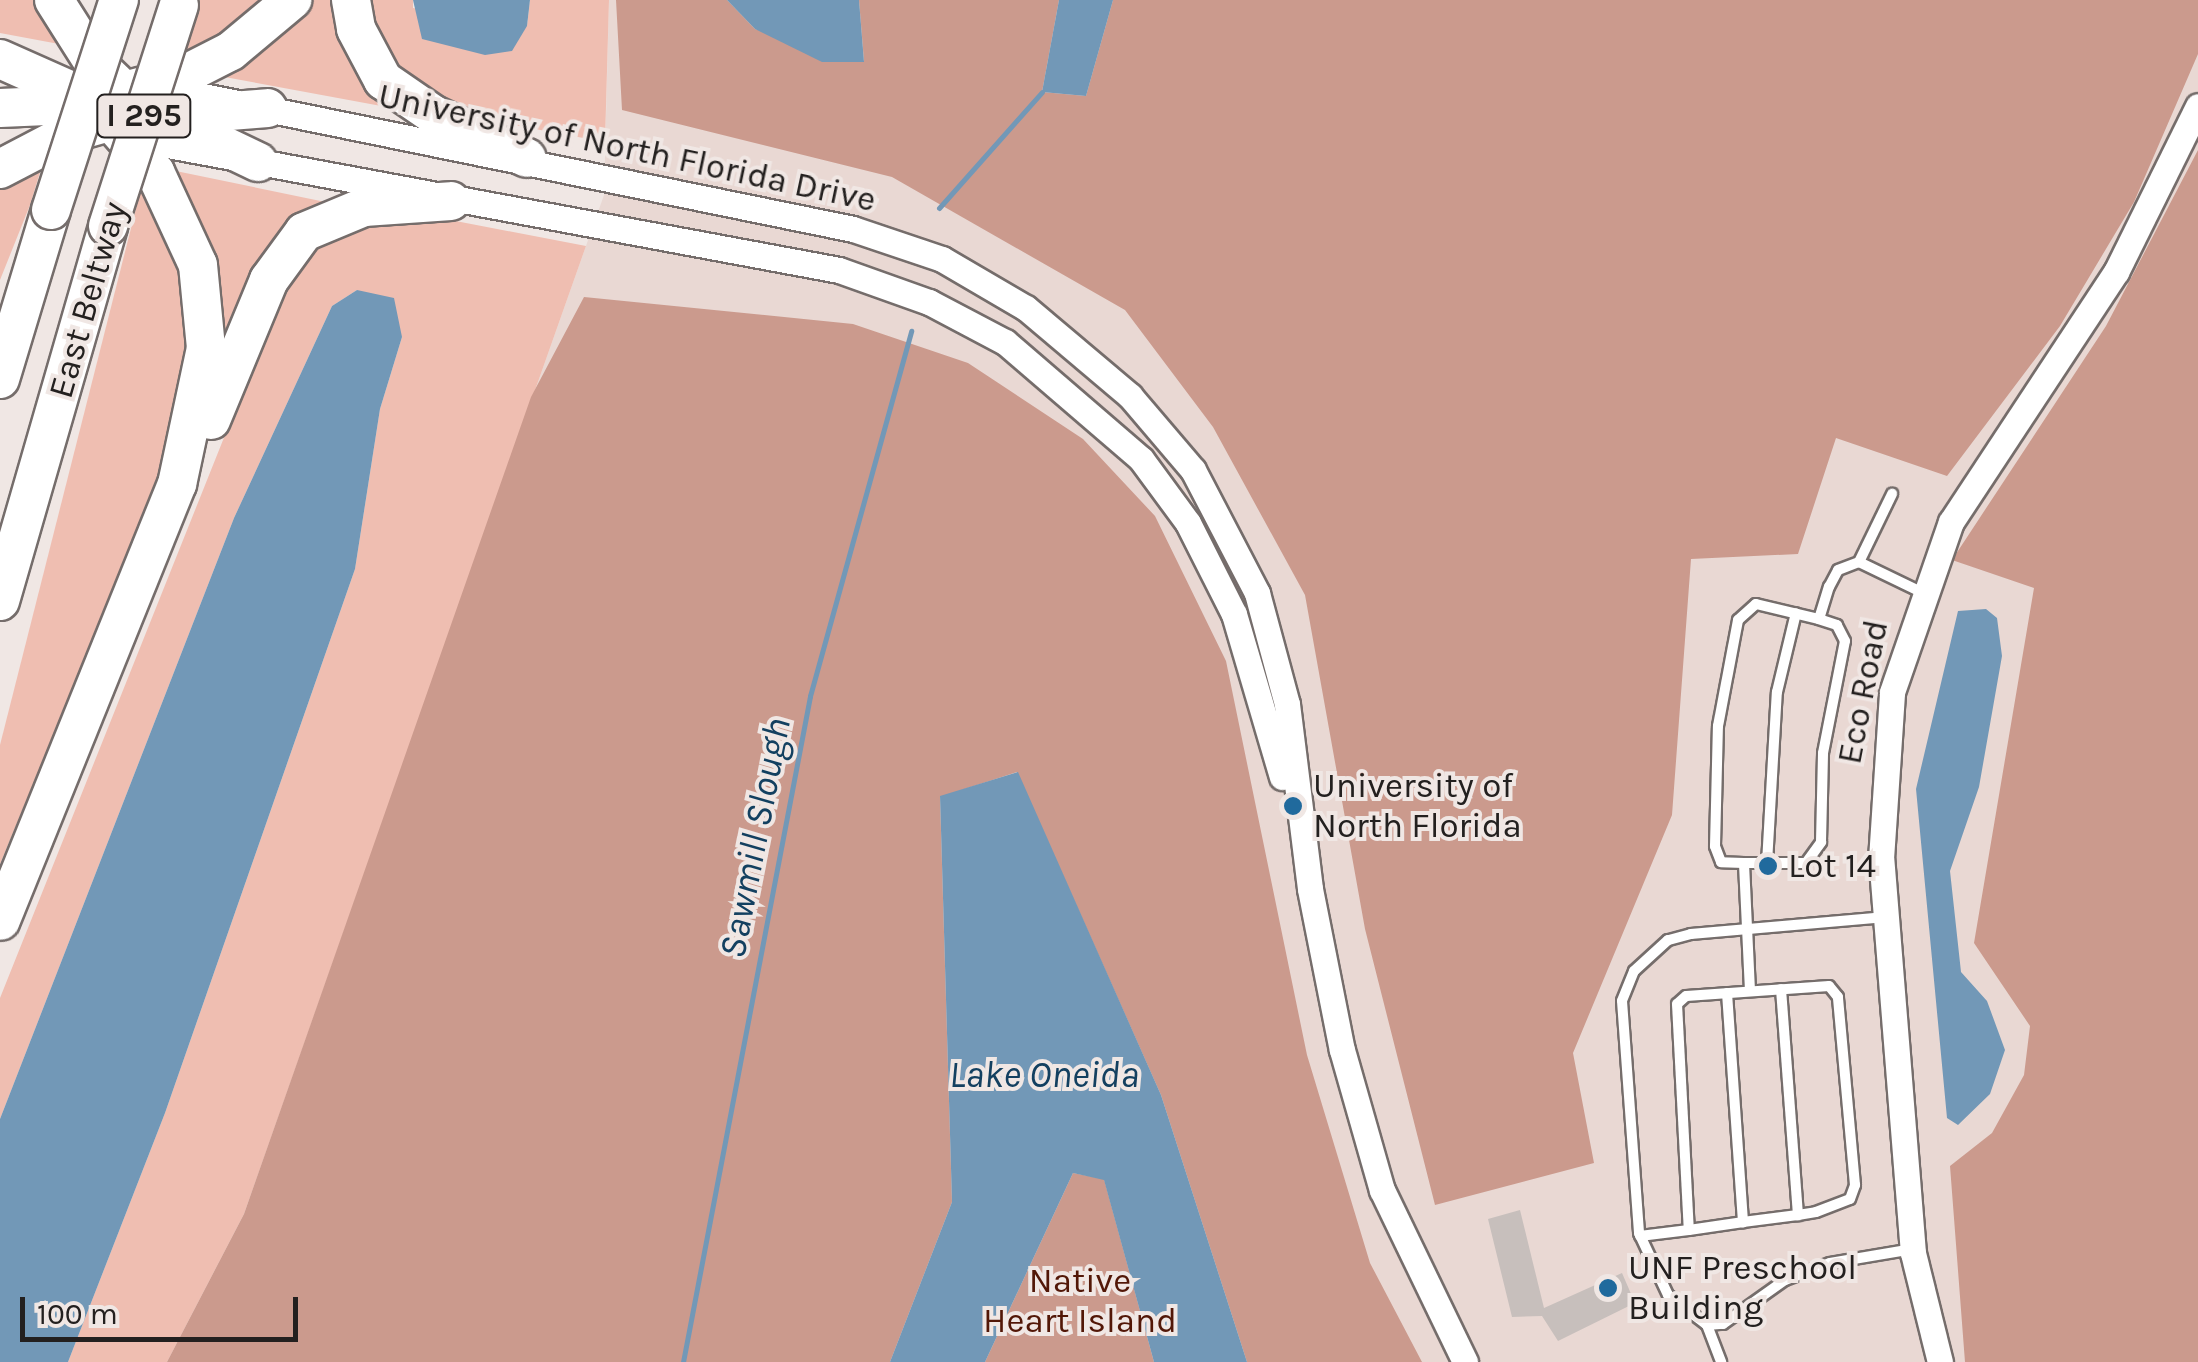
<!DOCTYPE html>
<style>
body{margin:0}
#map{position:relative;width:2198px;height:1362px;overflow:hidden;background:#f0e7e4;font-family:Karla,sans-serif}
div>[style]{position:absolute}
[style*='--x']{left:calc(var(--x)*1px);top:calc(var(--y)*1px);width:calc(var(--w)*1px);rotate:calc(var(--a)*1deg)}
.built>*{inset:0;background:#e9d8d3}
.green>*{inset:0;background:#efbeb1}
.forest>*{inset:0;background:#cb9a8d}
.water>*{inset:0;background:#7298b7}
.stream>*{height:5px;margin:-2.5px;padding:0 2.5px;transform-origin:2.5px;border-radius:2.5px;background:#7298b7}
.building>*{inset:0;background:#c7bfbc}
.roads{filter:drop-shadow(2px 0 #756d6b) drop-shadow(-2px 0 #756d6b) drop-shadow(0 2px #756d6b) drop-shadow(0 -2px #756d6b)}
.service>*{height:10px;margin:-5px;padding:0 5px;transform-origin:5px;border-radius:5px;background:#fff}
.tertiary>*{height:25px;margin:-12.5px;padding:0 12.5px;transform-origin:12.5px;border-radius:12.5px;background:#fff}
.motorway>*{height:38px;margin:-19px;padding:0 19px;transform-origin:19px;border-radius:19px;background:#fff}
.bridges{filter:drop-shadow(2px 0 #756d6b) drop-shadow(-2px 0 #756d6b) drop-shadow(0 2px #756d6b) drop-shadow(0 -2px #756d6b)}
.motorway-bridge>*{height:38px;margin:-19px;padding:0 19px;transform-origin:19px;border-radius:19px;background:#fff}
.dots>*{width:28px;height:28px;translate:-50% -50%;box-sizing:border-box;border:5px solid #f0e7e4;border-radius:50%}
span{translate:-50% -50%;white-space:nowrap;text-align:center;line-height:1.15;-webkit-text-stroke:8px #f0e7e4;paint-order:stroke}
.shield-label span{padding:2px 8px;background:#f0e7e4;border:2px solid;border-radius:8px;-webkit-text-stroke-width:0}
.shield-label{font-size:32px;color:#23201f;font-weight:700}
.street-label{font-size:35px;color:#23201f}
.poi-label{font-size:35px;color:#23201f}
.left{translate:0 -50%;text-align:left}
.park-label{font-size:35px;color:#521707}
.water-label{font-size:38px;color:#134060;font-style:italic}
.scale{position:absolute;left:20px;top:1297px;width:278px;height:45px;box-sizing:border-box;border:5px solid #23201f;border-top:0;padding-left:12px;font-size:30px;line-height:35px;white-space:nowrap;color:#23201f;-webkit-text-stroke:8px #f0e7e4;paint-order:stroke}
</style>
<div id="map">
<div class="built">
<i style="clip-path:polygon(609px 0,2198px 0,2198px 1362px,167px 1362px,244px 1214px,604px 195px)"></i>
</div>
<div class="green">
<i style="clip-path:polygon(0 0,42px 0,59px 44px,0 33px)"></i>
<i style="clip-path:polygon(200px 0,276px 0,180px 61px)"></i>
<i style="clip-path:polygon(305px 0,340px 0,392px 108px,219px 76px)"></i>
<i style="clip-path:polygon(358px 0,413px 0,413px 8px,527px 26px,530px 0,609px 0,605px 142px,455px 114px,404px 89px)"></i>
<i style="clip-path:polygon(45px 156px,30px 205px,0 280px,0 183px)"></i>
<i style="clip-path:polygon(171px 170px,335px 204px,219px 370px)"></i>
<i style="clip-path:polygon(144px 177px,176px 234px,192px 323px,173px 446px,0 864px,0 745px)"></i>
<i style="clip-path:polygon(409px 212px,586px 246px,244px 1214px,167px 1362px,68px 1362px,165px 1113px,355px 569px,380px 409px,402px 337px,357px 290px,332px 306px,234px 518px,0 1119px,0 998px,303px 240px)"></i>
</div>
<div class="forest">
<i style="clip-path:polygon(616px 0,727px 0,755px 29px,864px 61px,859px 0,1059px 0,1042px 92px,1086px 96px,1113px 0,2198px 0,2198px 54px,2134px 202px,2060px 326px,1947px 476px,1836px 438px,1798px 554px,1691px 559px,1672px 815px,1573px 1053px,1594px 1163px,1435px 1205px,1365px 929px,1305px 595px,1213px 427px,1125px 310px,892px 177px,622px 110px)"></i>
<i style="clip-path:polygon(2198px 150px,2198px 1362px,1965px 1362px,1950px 1166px,1992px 1133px,2024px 1075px,2030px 1026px,1974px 943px,2034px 588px,1952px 560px,2106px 326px)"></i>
<i style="clip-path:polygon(584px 297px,853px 324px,968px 363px,1083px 439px,1155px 516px,1226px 661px,1307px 1055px,1370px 1263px,1422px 1362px,1247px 1362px,1161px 1095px,1017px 772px,940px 797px,952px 1202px,890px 1362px,167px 1362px,244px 1214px,531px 397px)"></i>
<i style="clip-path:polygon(1073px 1173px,1104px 1179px,1154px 1362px,985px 1362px)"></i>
</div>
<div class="water">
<i style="clip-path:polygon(413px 0,530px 0,527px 26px,512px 51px,485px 55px,422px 39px)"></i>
<i style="clip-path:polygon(727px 0,859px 0,864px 62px,822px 62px,755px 29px)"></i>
<i style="clip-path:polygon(1059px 0,1113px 0,1086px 96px,1042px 92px)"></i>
<i style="clip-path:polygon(357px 290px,394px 298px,402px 337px,380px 409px,355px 569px,165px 1113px,68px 1362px,0 1362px,0 1119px,234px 518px,332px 306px)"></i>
<i style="clip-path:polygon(1986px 609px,1997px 618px,2002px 656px,1979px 787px,1950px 871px,1961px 972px,1987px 1001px,2005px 1050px,1990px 1094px,1958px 1125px,1947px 1118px,1916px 789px,1958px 611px)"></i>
<i style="clip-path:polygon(1018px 772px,1161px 1095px,1247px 1362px,1154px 1362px,1104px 1180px,1073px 1173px,985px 1362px,890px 1362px,952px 1202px,940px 796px)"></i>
</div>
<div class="stream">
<i style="--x:939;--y:208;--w:155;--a:-48.4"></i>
<i style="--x:683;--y:1362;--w:678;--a:-79.2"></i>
<i style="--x:810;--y:696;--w:379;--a:-74.5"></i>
</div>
<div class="building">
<i style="clip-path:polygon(1520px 1210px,1544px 1308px,1622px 1273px,1635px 1303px,1558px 1341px,1542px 1316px,1512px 1317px,1488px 1219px)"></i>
</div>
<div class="roads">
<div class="service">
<i style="--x:1859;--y:562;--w:76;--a:-64.1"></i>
<i style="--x:1744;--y:863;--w:23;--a:-178"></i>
<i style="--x:1721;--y:862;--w:17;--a:-111"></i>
<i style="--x:1715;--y:846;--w:120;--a:-88.6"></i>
<i style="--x:1718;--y:726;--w:108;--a:-79.3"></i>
<i style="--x:1738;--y:620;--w:24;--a:-42"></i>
<i style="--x:1756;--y:604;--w:65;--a:13.4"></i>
<i style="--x:1767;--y:863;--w:171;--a:-86.7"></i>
<i style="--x:1777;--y:692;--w:81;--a:-76.5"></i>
<i style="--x:1886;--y:917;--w:196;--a:175"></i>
<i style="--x:1691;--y:934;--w:24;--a:165"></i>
<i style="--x:1668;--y:940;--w:46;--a:137.6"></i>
<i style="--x:1634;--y:971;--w:32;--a:112"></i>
<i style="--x:1622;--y:1001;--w:233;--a:85.8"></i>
<i style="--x:1639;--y:1233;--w:68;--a:64.9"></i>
<i style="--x:1668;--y:1295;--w:49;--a:37.6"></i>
<i style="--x:1707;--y:1325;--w:16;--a:-4"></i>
<i style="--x:1723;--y:1324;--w:76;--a:-35.4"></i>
<i style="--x:1785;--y:1280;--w:48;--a:-20.7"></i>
<i style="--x:1830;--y:1263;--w:84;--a:-9.6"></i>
<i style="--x:1781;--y:989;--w:227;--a:85.7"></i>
<i style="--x:1750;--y:991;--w:128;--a:-92.7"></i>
<i style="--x:1744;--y:863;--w:62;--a:0"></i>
<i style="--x:1806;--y:863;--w:26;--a:-54"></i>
<i style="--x:1821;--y:842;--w:89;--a:-88.7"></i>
<i style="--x:1823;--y:753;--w:114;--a:-78.9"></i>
<i style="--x:1845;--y:641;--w:18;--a:-117"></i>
<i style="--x:1837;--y:625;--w:19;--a:-162"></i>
<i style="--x:1819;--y:619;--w:34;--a:-73"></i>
<i style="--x:1829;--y:587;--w:19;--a:-62"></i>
<i style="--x:1838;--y:570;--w:22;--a:-21"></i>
<i style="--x:1859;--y:562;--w:69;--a:25.8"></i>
<i style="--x:1727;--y:993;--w:230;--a:86"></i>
<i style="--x:1640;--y:1236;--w:49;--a:-7"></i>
<i style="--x:1689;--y:1230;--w:55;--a:-8.4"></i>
<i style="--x:1743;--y:1222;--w:55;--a:-7.3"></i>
<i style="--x:1798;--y:1215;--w:18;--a:-9"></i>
<i style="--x:1816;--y:1212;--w:36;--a:-21"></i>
<i style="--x:1850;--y:1199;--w:15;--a:-70"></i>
<i style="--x:1855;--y:1185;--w:189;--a:-95.2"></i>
<i style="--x:1838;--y:997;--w:14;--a:-129"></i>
<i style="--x:1829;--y:986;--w:143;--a:176"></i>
<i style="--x:1686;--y:996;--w:12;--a:138"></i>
<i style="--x:1677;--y:1004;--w:226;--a:87"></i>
<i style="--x:1707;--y:1325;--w:40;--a:69"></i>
</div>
<div class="tertiary">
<i style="--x:159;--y:87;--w:708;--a:11.56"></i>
<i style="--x:853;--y:229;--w:94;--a:18.6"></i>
<i style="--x:942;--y:259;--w:97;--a:30.3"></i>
<i style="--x:1026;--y:308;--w:136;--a:40.2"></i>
<i style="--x:1130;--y:396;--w:97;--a:49.6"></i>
<i style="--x:1193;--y:470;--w:139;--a:62.5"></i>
<i style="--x:1257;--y:593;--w:115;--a:74.9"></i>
<i style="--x:1287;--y:704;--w:186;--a:82.9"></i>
<i style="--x:1310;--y:889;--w:164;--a:78.8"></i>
<i style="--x:1342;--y:1050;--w:146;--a:74.1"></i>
<i style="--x:1382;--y:1190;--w:191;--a:64.2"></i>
<i style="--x:125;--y:137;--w:726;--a:10.55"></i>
<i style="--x:839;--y:270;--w:96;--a:19.6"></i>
<i style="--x:929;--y:302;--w:86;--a:27.8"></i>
<i style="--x:1005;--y:342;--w:179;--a:40.7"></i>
<i style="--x:1141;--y:459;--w:79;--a:53.7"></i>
<i style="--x:1188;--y:523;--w:102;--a:63.2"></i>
<i style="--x:1234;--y:614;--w:170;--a:73.6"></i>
<i style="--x:1940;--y:1362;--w:112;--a:-103.9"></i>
<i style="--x:1913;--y:1253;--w:395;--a:-94.6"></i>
<i style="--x:1881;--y:859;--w:167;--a:-86.2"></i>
<i style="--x:1892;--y:692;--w:180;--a:-70.9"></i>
<i style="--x:1951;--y:522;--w:300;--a:-56.6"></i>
<i style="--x:2116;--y:272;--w:185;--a:-63.7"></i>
</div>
<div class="motorway">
<i style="--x:54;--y:0;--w:71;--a:57.7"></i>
<i style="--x:92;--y:60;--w:65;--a:43.8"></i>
<i style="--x:139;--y:105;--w:132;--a:25.6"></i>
<i style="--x:351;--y:0;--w:29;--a:80"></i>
<i style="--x:356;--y:29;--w:58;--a:62.1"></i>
<i style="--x:383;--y:80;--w:62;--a:34.5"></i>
<i style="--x:434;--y:115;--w:102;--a:24.8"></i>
<i style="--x:0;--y:59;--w:101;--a:24"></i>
<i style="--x:92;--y:100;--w:96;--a:48.8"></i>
<i style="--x:155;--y:172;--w:102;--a:65.2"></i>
<i style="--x:198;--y:265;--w:83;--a:84.5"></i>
<i style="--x:206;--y:348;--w:139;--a:102"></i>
<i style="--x:177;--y:484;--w:471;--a:112"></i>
<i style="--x:0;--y:108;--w:70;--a:-2.5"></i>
<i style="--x:70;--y:105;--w:116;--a:-14.5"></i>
<i style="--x:182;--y:76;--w:55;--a:-27"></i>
<i style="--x:231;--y:51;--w:80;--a:-39.9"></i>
<i style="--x:0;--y:169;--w:76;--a:-27.6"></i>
<i style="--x:67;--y:134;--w:51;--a:-15.9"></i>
<i style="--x:116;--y:120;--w:152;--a:-4.5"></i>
<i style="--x:0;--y:379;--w:177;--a:-73.2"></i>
<i style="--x:211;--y:420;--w:152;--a:-67.5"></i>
<i style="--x:269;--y:280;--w:59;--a:-53.9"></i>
<i style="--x:304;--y:232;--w:65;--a:-22.6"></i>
<i style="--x:364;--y:207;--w:87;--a:-3.9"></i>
<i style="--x:0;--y:601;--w:390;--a:-73.9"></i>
</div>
</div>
<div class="bridges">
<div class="motorway-bridge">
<i style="--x:51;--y:210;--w:221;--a:-72.1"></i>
<i style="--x:108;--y:226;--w:232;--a:-72.2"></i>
</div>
</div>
<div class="dots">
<i style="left:1293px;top:806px;background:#206a9d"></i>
<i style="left:1768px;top:866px;background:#206a9d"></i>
<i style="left:1608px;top:1288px;background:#206a9d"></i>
</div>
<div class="shield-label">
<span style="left:144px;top:116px">I 295</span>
</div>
<div class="street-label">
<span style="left:627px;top:148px;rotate:12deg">University of North Florida Drive</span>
<span style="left:88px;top:300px;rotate:-74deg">East Beltway</span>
<span style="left:1863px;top:692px;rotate:-79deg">Eco Road</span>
</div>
<div class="poi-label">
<span class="left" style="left:1313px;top:806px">University of<br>North Florida</span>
<span class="left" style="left:1788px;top:866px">Lot 14</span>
<span class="left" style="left:1628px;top:1288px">UNF Preschool<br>Building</span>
</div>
<div class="park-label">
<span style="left:1080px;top:1301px">Native<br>Heart Island</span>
</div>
<div class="water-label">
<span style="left:755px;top:838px;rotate:-79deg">Sawmill Slough</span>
<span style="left:1044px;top:1075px">Lake Oneida</span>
</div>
<div class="scale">100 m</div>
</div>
